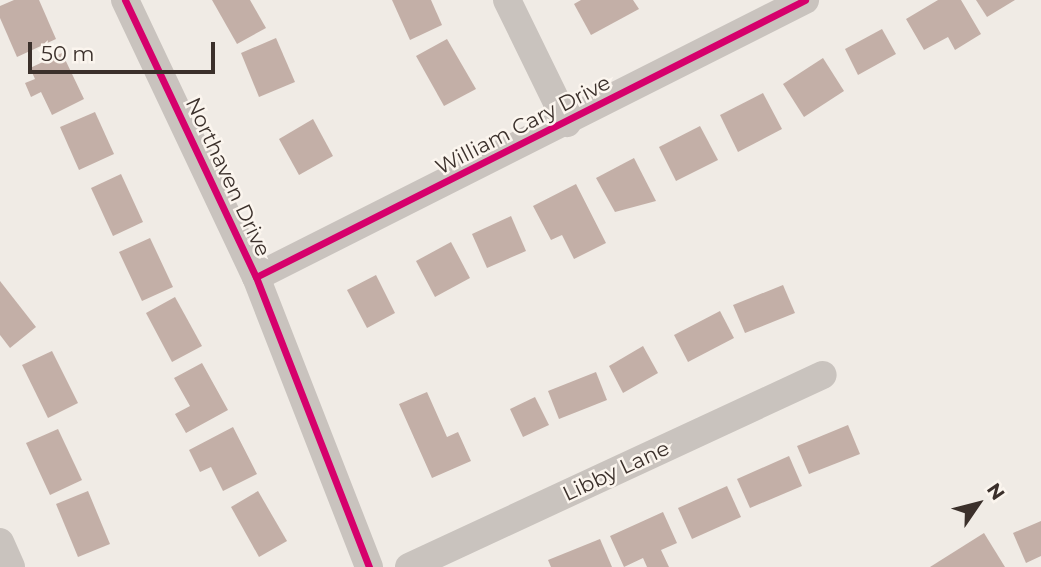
<!DOCTYPE html>
<style>
body{margin:0}
#map{position:relative;width:1041px;height:567px;overflow:hidden;background:#f0ebe5;font-family:Montserrat,sans-serif}
div>[style]{position:absolute}
[style*='--x']{left:calc(var(--x)*1px);top:calc(var(--y)*1px);width:calc(var(--w)*1px);rotate:calc(var(--a)*1deg)}
.building>*{inset:0;background:#c3afa7}
.street>*{height:28px;margin:-14px;padding:0 14px;transform-origin:14px;border-radius:14px;background:#c9c3be}
.cycleway>*{height:7px;margin:-3.5px;padding:0 3.5px;transform-origin:3.5px;border-radius:3.5px;background:#d6006c}
span{translate:-50% -50%;white-space:nowrap;text-align:center;line-height:1.15;-webkit-text-stroke:5px #fbf5ee;paint-order:stroke}
.street-label{font-size:21px;color:#3b302b}
.north{position:absolute;left:943px;top:469px;width:70px;height:70px;-webkit-text-stroke:5px #fbf5ee;paint-order:stroke;rotate:55deg;font-size:19px;font-weight:700;line-height:28px;text-align:center;color:#3b302b}
.north::after{content:'';display:block;margin:auto;width:24px;height:32px;background:#3b302b;clip-path:polygon(50% 0,100% 100%,50% 72%,0 100%)}
.scale{position:absolute;left:28px;top:42px;width:187px;height:32px;box-sizing:border-box;border:4px solid #3b302b;border-top:0;padding-left:9px;font-size:21px;line-height:24px;white-space:nowrap;color:#3b302b;-webkit-text-stroke:5px #fbf5ee;paint-order:stroke}
</style>
<div id="map">
<div class="building">
<i style="clip-path:polygon(14px 0,39px 0,56px 39px,17px 57px,0 18px,0 6px)"></i>
<i style="clip-path:polygon(212px 0,250px 0,266px 28px,237px 44px)"></i>
<i style="clip-path:polygon(392px 0,431px 0,442px 25px,410px 40px)"></i>
<i style="clip-path:polygon(581px 0,633px 0,639px 9px,591px 35px,574px 4px)"></i>
<i style="clip-path:polygon(938px 0,961px 0,981px 34px,955px 50px,948px 37px,924px 50px,906px 19px)"></i>
<i style="clip-path:polygon(976px 0,1015px 0,987px 17px)"></i>
<i style="clip-path:polygon(882px 29px,896px 54px,858px 75px,845px 49px)"></i>
<i style="clip-path:polygon(276px 38px,295px 82px,259px 97px,241px 53px)"></i>
<i style="clip-path:polygon(447px 39px,476px 89px,444px 106px,416px 56px)"></i>
<i style="clip-path:polygon(62px 53px,84px 99px,52px 115px,41px 92px,31px 97px,25px 83px,35px 79px,30px 68px)"></i>
<i style="clip-path:polygon(823px 58px,844px 91px,804px 117px,783px 84px)"></i>
<i style="clip-path:polygon(763px 93px,782px 129px,738px 152px,720px 115px)"></i>
<i style="clip-path:polygon(95px 112px,114px 154px,79px 170px,60px 127px)"></i>
<i style="clip-path:polygon(313px 119px,333px 156px,299px 175px,279px 139px)"></i>
<i style="clip-path:polygon(700px 126px,718px 160px,676px 181px,659px 147px)"></i>
<i style="clip-path:polygon(634px 158px,656px 201px,615px 212px,596px 178px)"></i>
<i style="clip-path:polygon(121px 174px,143px 222px,113px 236px,91px 188px)"></i>
<i style="clip-path:polygon(576px 184px,606px 243px,574px 259px,562px 235px,551px 240px,533px 206px)"></i>
<i style="clip-path:polygon(511px 216px,526px 251px,487px 268px,472px 234px)"></i>
<i style="clip-path:polygon(150px 238px,173px 287px,142px 301px,119px 252px)"></i>
<i style="clip-path:polygon(451px 242px,470px 278px,435px 297px,416px 261px)"></i>
<i style="clip-path:polygon(376px 275px,395px 313px,367px 328px,347px 290px)"></i>
<i style="clip-path:polygon(0 281px,36px 327px,10px 348px,0 335px)"></i>
<i style="clip-path:polygon(783px 285px,795px 313px,745px 333px,733px 305px)"></i>
<i style="clip-path:polygon(175px 297px,202px 346px,172px 362px,146px 313px)"></i>
<i style="clip-path:polygon(720px 311px,734px 338px,688px 362px,674px 335px)"></i>
<i style="clip-path:polygon(643px 346px,658px 373px,623px 393px,609px 366px)"></i>
<i style="clip-path:polygon(52px 351px,78px 403px,48px 418px,22px 365px)"></i>
<i style="clip-path:polygon(202px 363px,228px 410px,186px 433px,175px 414px,190px 406px,174px 378px)"></i>
<i style="clip-path:polygon(596px 372px,607px 400px,559px 419px,548px 391px)"></i>
<i style="clip-path:polygon(427px 392px,447px 437px,458px 432px,471px 461px,432px 478px,399px 404px)"></i>
<i style="clip-path:polygon(535px 397px,549px 425px,523px 437px,510px 409px)"></i>
<i style="clip-path:polygon(848px 425px,860px 454px,809px 474px,797px 446px)"></i>
<i style="clip-path:polygon(233px 427px,257px 474px,223px 491px,211px 467px,200px 472px,189px 450px)"></i>
<i style="clip-path:polygon(58px 429px,82px 480px,50px 495px,26px 443px)"></i>
<i style="clip-path:polygon(789px 456px,802px 486px,750px 508px,737px 479px)"></i>
<i style="clip-path:polygon(727px 486px,741px 517px,692px 539px,678px 508px)"></i>
<i style="clip-path:polygon(88px 491px,110px 544px,78px 557px,56px 504px)"></i>
<i style="clip-path:polygon(258px 491px,287px 541px,259px 557px,231px 507px)"></i>
<i style="clip-path:polygon(663px 512px,677px 543px,661px 550px,669px 567px,647px 567px,643px 558px,624px 567px,610px 536px)"></i>
<i style="clip-path:polygon(1041px 521px,1041px 556px,1026px 563px,1013px 533px)"></i>
<i style="clip-path:polygon(984px 533px,1005px 567px,930px 567px)"></i>
<i style="clip-path:polygon(600px 539px,612px 567px,551px 567px,548px 560px)"></i>
</div>
<div class="street">
<i style="--x:125;--y:0;--w:306;--a:64.7"></i>
<i style="--x:256;--y:277;--w:311;--a:68.7"></i>
<i style="--x:507;--y:0;--w:137;--a:64"></i>
<i style="--x:256;--y:277;--w:615;--a:-26.77"></i>
<i style="--x:0;--y:542;--w:27;--a:66"></i>
<i style="--x:409;--y:567;--w:456;--a:-24.9"></i>
</div>
<div class="cycleway">
<i style="--x:125;--y:0;--w:306;--a:64.7"></i>
<i style="--x:256;--y:277;--w:311;--a:68.7"></i>
<i style="--x:256;--y:277;--w:615;--a:-26.77"></i>
</div>
<div class="street-label">
<span style="left:523px;top:125px;rotate:-27deg">William Cary Drive</span>
<span style="left:228px;top:177px;rotate:65deg">Northaven Drive</span>
<span style="left:616px;top:471px;rotate:-25deg">Libby Lane</span>
</div>
<div class="north">N</div>
<div class="scale">50 m</div>
</div>
